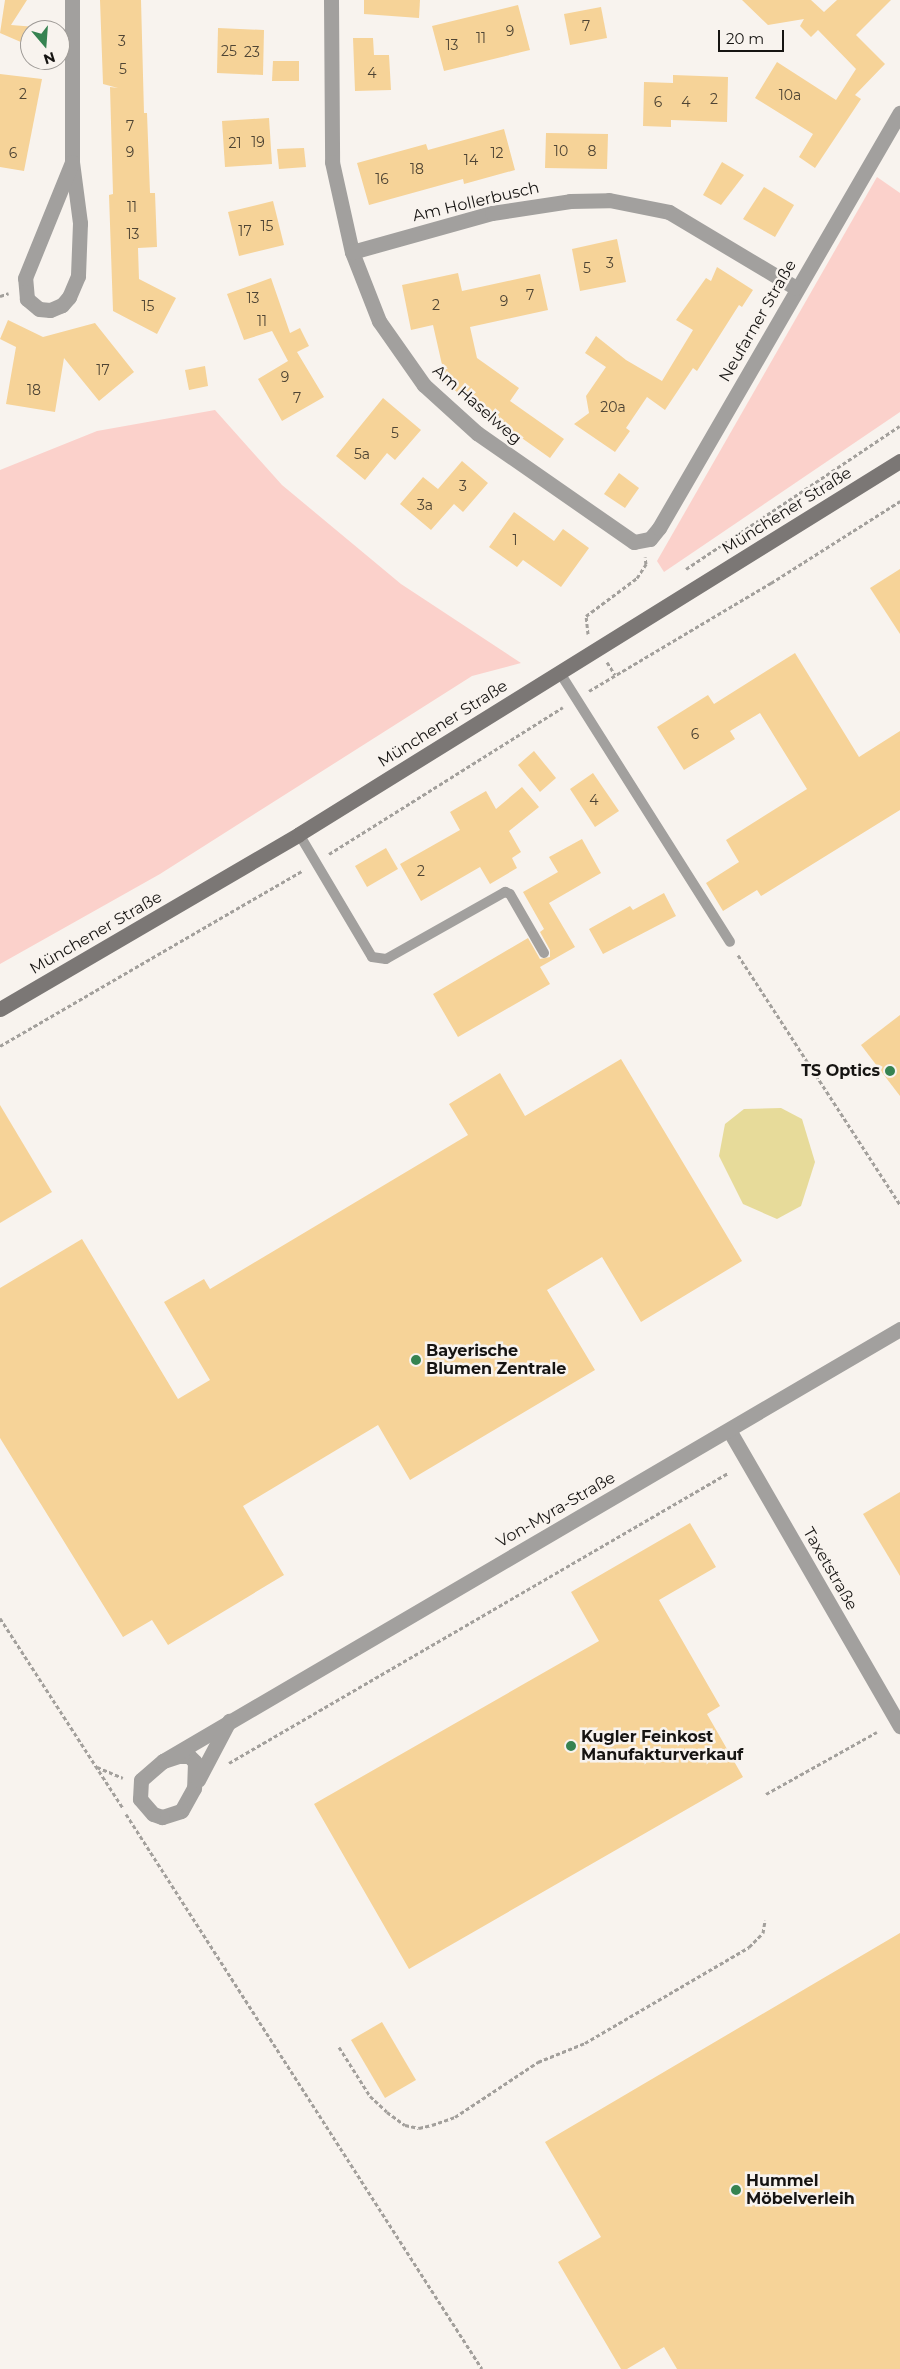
<!DOCTYPE html>
<meta charset="utf-8">
<style>
body{margin:0}
#map{position:relative;width:900px;height:2369px;overflow:hidden;background:#f8f3ee;font-family:Montserrat,sans-serif}
div>[style]{position:absolute}
[style*='--x']{left:calc(var(--x)*1px);top:calc(var(--y)*1px);width:calc(var(--w)*1px);rotate:calc(var(--a)*1deg)}
.green>*{inset:0;background:#fbd1cb}
.water>*{inset:0;background:#e7db9a}
.building>*{inset:0;background:#f6d398}
.path>*{height:3px;margin-top:-1.5px;transform-origin:0;background:repeating-linear-gradient(90deg,#a3a09c 0 4px,transparent 0 6.5px)}
.lane>*{height:10px;margin:-5px;padding:0 5px;transform-origin:5px;border-radius:5px;background:#a2a09e}
.street>*{height:15px;margin:-7.5px;padding:0 7.5px;transform-origin:7.5px;border-radius:7.5px;background:#a2a09e}
.secondary>*{height:15px;margin:-7.5px;padding:0 7.5px;transform-origin:7.5px;border-radius:7.5px;background:#7b7775}
.dots>*{width:14px;height:14px;translate:-50% -50%;box-sizing:border-box;border:2px solid #f8f3ee;border-radius:50%}
span{translate:-50% -50%;white-space:nowrap;text-align:center;line-height:1.15;-webkit-text-stroke:5px #f8f3ee;paint-order:stroke}
.number-label{font-size:14px;color:#4e4434}
.number-label span{-webkit-text-stroke-width:0}
.street-label{font-size:16px;color:#161412}
.poi-label{font-size:16px;color:#161412;font-weight:700}
.right{translate:-100% -50%;text-align:right}
.left{translate:0 -50%;text-align:left}
.north{position:absolute;left:20px;top:20px;width:50px;height:50px;box-sizing:border-box;background:#f8f3ee;border:1px solid #9e9a96;border-radius:50%;rotate:162deg;font-size:14px;font-weight:700;line-height:20px;text-align:center;color:#161412}
.north::after{content:'';display:block;margin:auto;width:18px;height:22px;background:#368351;clip-path:polygon(50% 0,100% 100%,50% 72%,0 100%)}
.scale{position:absolute;left:718px;top:30px;width:66px;height:22px;box-sizing:border-box;border:2px solid #161412;border-top:0;padding-left:6px;font-size:15px;line-height:18px;white-space:nowrap;color:#161412;-webkit-text-stroke:4px #f8f3ee;paint-order:stroke}
</style>
<div id="map">
<div class="green">
<i style="clip-path:polygon(877px 177px,900px 193px,900px 412px,664px 572px,657px 561px)"></i>
<i style="clip-path:polygon(215px 410px,282px 485px,401px 584px,521px 663px,472px 676px,160px 874px,0 964px,0 470px,97px 431px)"></i>
</div>
<div class="water">
<i style="clip-path:polygon(781px 1108px,802px 1119px,815px 1162px,801px 1206px,777px 1219px,743px 1204px,719px 1156px,725px 1124px,744px 1109px)"></i>
</div>
<div class="building">
<i style="clip-path:polygon(5px 0,27px 0,11px 25px,61px 29px,61px 46px,60px 30px,30px 30px,30px 46px,0 33px)"></i>
<i style="clip-path:polygon(100px 0,141px 0,144px 113px,147px 113px,150px 193px,155px 193px,157px 247px,138px 248px,139px 279px,176px 298px,157px 334px,113px 311px,109px 195px,113px 194px,110px 87px,118px 88px,103px 84px)"></i>
<i style="clip-path:polygon(364px 0,420px 0,419px 18px,364px 14px)"></i>
<i style="clip-path:polygon(742px 0,811px 0,824px 12px,837px 0,891px 0,856px 35px,885px 64px,855px 95px,861px 99px,815px 168px,799px 157px,813px 134px,755px 98px,777px 62px,836px 100px,856px 69px,818px 30px,811px 37px,800px 26px,804px 19px,768px 25px)"></i>
<i style="clip-path:polygon(518px 5px,530px 50px,444px 71px,432px 26px)"></i>
<i style="clip-path:polygon(601px 7px,607px 38px,570px 45px,564px 14px)"></i>
<i style="clip-path:polygon(218px 28px,264px 30px,263px 75px,217px 73px)"></i>
<i style="clip-path:polygon(353px 38px,373px 38px,374px 55px,389px 55px,391px 90px,355px 91px)"></i>
<i style="clip-path:polygon(273px 61px,299px 61px,299px 81px,272px 81px)"></i>
<i style="clip-path:polygon(0 74px,42px 79px,24px 171px,0 167px)"></i>
<i style="clip-path:polygon(673px 75px,728px 77px,727px 122px,671px 120px,671px 127px,643px 126px,644px 82px,673px 83px)"></i>
<i style="clip-path:polygon(269px 118px,272px 164px,225px 167px,222px 121px)"></i>
<i style="clip-path:polygon(504px 129px,515px 170px,464px 184px,463px 179px,369px 205px,357px 163px,426px 144px,428px 150px)"></i>
<i style="clip-path:polygon(546px 133px,608px 134px,607px 169px,545px 168px)"></i>
<i style="clip-path:polygon(304px 148px,306px 167px,279px 169px,277px 149px)"></i>
<i style="clip-path:polygon(722px 162px,744px 175px,721px 205px,703px 195px)"></i>
<i style="clip-path:polygon(764px 187px,794px 205px,775px 237px,743px 219px)"></i>
<i style="clip-path:polygon(273px 201px,284px 245px,239px 256px,228px 212px)"></i>
<i style="clip-path:polygon(617px 239px,626px 282px,580px 291px,572px 249px)"></i>
<i style="clip-path:polygon(717px 267px,753px 290px,742px 307px,739px 305px,697px 371px,693px 368px,665px 410px,647px 397px,626px 428px,630px 431px,615px 452px,574px 424px,589px 413px,586px 396px,606px 367px,585px 353px,596px 336px,626px 360px,662px 381px,693px 330px,676px 320px,706px 278px,711px 281px)"></i>
<i style="clip-path:polygon(458px 273px,462px 291px,540px 274px,548px 310px,470px 327px,477px 358px,519px 388px,510px 401px,564px 439px,550px 458px,443px 382px,445px 379px,439px 375px,443px 369px,433px 325px,411px 330px,402px 285px)"></i>
<i style="clip-path:polygon(271px 278px,290px 333px,300px 328px,309px 346px,297px 352px,324px 397px,282px 421px,258px 379px,288px 361px,272px 331px,244px 340px,227px 294px)"></i>
<i style="clip-path:polygon(8px 320px,43px 337px,95px 323px,134px 372px,99px 401px,64px 358px,55px 412px,6px 404px,16px 347px,0 339px)"></i>
<i style="clip-path:polygon(205px 366px,208px 386px,189px 390px,185px 370px)"></i>
<i style="clip-path:polygon(383px 398px,421px 430px,395px 460px,387px 453px,365px 480px,336px 456px)"></i>
<i style="clip-path:polygon(462px 461px,488px 483px,463px 512px,454px 504px,431px 530px,400px 504px,423px 477px,438px 489px)"></i>
<i style="clip-path:polygon(619px 473px,639px 488px,625px 508px,604px 494px)"></i>
<i style="clip-path:polygon(514px 512px,554px 541px,563px 529px,589px 548px,561px 587px,523px 560px,517px 567px,489px 547px)"></i>
<i style="clip-path:polygon(900px 569px,900px 634px,870px 588px)"></i>
<i style="clip-path:polygon(795px 653px,859px 757px,900px 731px,900px 810px,761px 896px,757px 890px,723px 911px,706px 883px,739px 862px,726px 840px,807px 789px,760px 713px,730px 731px,735px 739px,684px 770px,657px 727px,708px 695px,714px 704px)"></i>
<i style="clip-path:polygon(534px 751px,556px 778px,540px 792px,518px 765px)"></i>
<i style="clip-path:polygon(593px 773px,619px 811px,595px 827px,570px 789px)"></i>
<i style="clip-path:polygon(522px 787px,539px 807px,509px 831px,521px 852px,512px 858px,517px 868px,490px 884px,480px 867px,421px 901px,400px 864px,460px 830px,450px 812px,486px 791px,496px 809px)"></i>
<i style="clip-path:polygon(582px 839px,601px 873px,549px 903px,575px 947px,540px 967px,550px 984px,458px 1037px,433px 994px,528px 938px,540px 959px,550px 957px,550px 950px,540px 932px,544px 929px,523px 892px,558px 872px,549px 857px)"></i>
<i style="clip-path:polygon(386px 848px,398px 869px,367px 887px,355px 866px)"></i>
<i style="clip-path:polygon(664px 893px,676px 916px,603px 954px,589px 929px,630px 906px,633px 910px)"></i>
<i style="clip-path:polygon(900px 1015px,900px 1096px,861px 1045px)"></i>
<i style="clip-path:polygon(621px 1059px,742px 1261px,641px 1322px,602px 1257px,547px 1290px,595px 1370px,410px 1480px,378px 1425px,243px 1506px,284px 1575px,168px 1645px,152px 1620px,123px 1637px,0 1438px,0 1288px,82px 1239px,178px 1399px,210px 1380px,164px 1302px,204px 1279px,210px 1289px,468px 1135px,449px 1104px,500px 1073px,525px 1116px)"></i>
<i style="clip-path:polygon(0 1105px,52px 1192px,0 1223px)"></i>
<i style="clip-path:polygon(900px 1492px,900px 1576px,863px 1514px)"></i>
<i style="clip-path:polygon(690px 1523px,716px 1567px,659px 1600px,720px 1706px,707px 1714px,743px 1777px,409px 1969px,314px 1804px,599px 1641px,571px 1592px)"></i>
<i style="clip-path:polygon(900px 1933px,900px 2369px,677px 2369px,664px 2347px,627px 2369px,621px 2369px,558px 2262px,601px 2237px,545px 2142px)"></i>
<i style="clip-path:polygon(382px 2022px,416px 2080px,385px 2098px,351px 2040px)"></i>
</div>
<div class="path">
<i style="--x:0;--y:296;--w:9;--a:-18"></i>
<i style="--x:686;--y:569;--w:257;--a:-33.8"></i>
<i style="--x:588;--y:634;--w:18;--a:-96"></i>
<i style="--x:586;--y:616;--w:64;--a:-36.7"></i>
<i style="--x:637;--y:578;--w:17;--a:-57"></i>
<i style="--x:646;--y:564;--w:7;--a:-98"></i>
<i style="--x:607;--y:662;--w:15;--a:58"></i>
<i style="--x:589;--y:691;--w:212;--a:-30.7"></i>
<i style="--x:771;--y:583;--w:153;--a:-32.4"></i>
<i style="--x:329;--y:854;--w:276;--a:-32.1"></i>
<i style="--x:738;--y:955;--w:297;--a:57"></i>
<i style="--x:0;--y:1046;--w:349;--a:-30.1"></i>
<i style="--x:0;--y:1618;--w:226;--a:57.1"></i>
<i style="--x:229;--y:1763;--w:577;--a:-30.16"></i>
<i style="--x:97;--y:1767;--w:28;--a:23"></i>
<i style="--x:766;--y:1794;--w:127;--a:-29.2"></i>
<i style="--x:126;--y:1814;--w:659;--a:57.32"></i>
<i style="--x:339;--y:2047;--w:58;--a:57.7"></i>
<i style="--x:370;--y:2096;--w:23;--a:43"></i>
<i style="--x:387;--y:2112;--w:22;--a:36"></i>
<i style="--x:405;--y:2125;--w:14;--a:12"></i>
<i style="--x:419;--y:2128;--w:13;--a:-13"></i>
<i style="--x:432;--y:2125;--w:24;--a:-19"></i>
<i style="--x:455;--y:2117;--w:100;--a:-33.5"></i>
<i style="--x:538;--y:2062;--w:51;--a:-22"></i>
<i style="--x:585;--y:2043;--w:190;--a:-30.3"></i>
<i style="--x:749;--y:1947;--w:20;--a:-45"></i>
<i style="--x:763;--y:1933;--w:13;--a:-81"></i>
</div>
<div class="lane">
<i style="--x:560;--y:673;--w:318;--a:57.7"></i>
<i style="--x:299;--y:834;--w:143;--a:59.3"></i>
<i style="--x:372;--y:957;--w:14;--a:8"></i>
<i style="--x:386;--y:959;--w:137;--a:-29.4"></i>
<i style="--x:505;--y:892;--w:5;--a:22"></i>
<i style="--x:510;--y:894;--w:68;--a:60"></i>
</div>
<div class="street">
<i style="--x:72;--y:0;--w:162;--a:90"></i>
<i style="--x:72;--y:162;--w:62;--a:82.5"></i>
<i style="--x:80;--y:223;--w:53;--a:92.2"></i>
<i style="--x:78;--y:276;--w:23;--a:113"></i>
<i style="--x:69;--y:297;--w:11;--a:131"></i>
<i style="--x:62;--y:305;--w:13;--a:157"></i>
<i style="--x:50;--y:310;--w:11;--a:-175"></i>
<i style="--x:39;--y:309;--w:16;--a:-140"></i>
<i style="--x:27;--y:299;--w:21;--a:-95"></i>
<i style="--x:25;--y:278;--w:125;--a:-67.9"></i>
<i style="--x:331;--y:0;--w:162;--a:89.6"></i>
<i style="--x:332;--y:162;--w:92;--a:77.5"></i>
<i style="--x:352;--y:252;--w:74;--a:68.6"></i>
<i style="--x:379;--y:321;--w:78;--a:54.9"></i>
<i style="--x:424;--y:385;--w:72;--a:42.2"></i>
<i style="--x:477;--y:433;--w:191;--a:34.8"></i>
<i style="--x:634;--y:542;--w:16;--a:-11"></i>
<i style="--x:650;--y:539;--w:14;--a:-51"></i>
<i style="--x:659;--y:528;--w:480;--a:-59.9"></i>
<i style="--x:352;--y:252;--w:145;--a:-15.6"></i>
<i style="--x:492;--y:213;--w:79;--a:-8.7"></i>
<i style="--x:570;--y:201;--w:39;--a:-1"></i>
<i style="--x:609;--y:200;--w:61;--a:11.3"></i>
<i style="--x:669;--y:212;--w:148;--a:30.9"></i>
<i style="--x:729;--y:1430;--w:342;--a:60"></i>
<i style="--x:178;--y:1756;--w:11;--a:0"></i>
<i style="--x:189;--y:1756;--w:8;--a:45"></i>
<i style="--x:195;--y:1762;--w:26;--a:92"></i>
<i style="--x:194;--y:1788;--w:26;--a:119"></i>
<i style="--x:181;--y:1811;--w:20;--a:162"></i>
<i style="--x:162;--y:1817;--w:9;--a:-162"></i>
<i style="--x:153;--y:1814;--w:20;--a:-131"></i>
<i style="--x:140;--y:1799;--w:19;--a:-87"></i>
<i style="--x:141;--y:1780;--w:29;--a:-41"></i>
<i style="--x:163;--y:1761;--w:16;--a:-18"></i>
<i style="--x:163;--y:1761;--w:854;--a:-30.38"></i>
<i style="--x:198;--y:1780;--w:67;--a:-62.3"></i>
</div>
<div class="secondary">
<i style="--x:0;--y:1009;--w:346;--a:-30.3"></i>
<i style="--x:299;--y:834;--w:707;--a:-31.83"></i>
</div>
<div class="dots">
<i style="left:890px;top:1071px;background:#368351"></i>
<i style="left:416px;top:1360px;background:#368351"></i>
<i style="left:571px;top:1746px;background:#368351"></i>
<i style="left:736px;top:2190px;background:#368351"></i>
</div>
<div class="number-label">
<span style="left:586px;top:26px">7</span>
<span style="left:510px;top:31px">9</span>
<span style="left:481px;top:38px">11</span>
<span style="left:122px;top:41px">3</span>
<span style="left:452px;top:45px">13</span>
<span style="left:229px;top:51px">25</span>
<span style="left:252px;top:52px">23</span>
<span style="left:123px;top:69px">5</span>
<span style="left:372px;top:73px">4</span>
<span style="left:23px;top:94px">2</span>
<span style="left:790px;top:95px">10a</span>
<span style="left:714px;top:99px">2</span>
<span style="left:658px;top:102px">6</span>
<span style="left:686px;top:102px">4</span>
<span style="left:130px;top:126px">7</span>
<span style="left:258px;top:142px">19</span>
<span style="left:235px;top:143px">21</span>
<span style="left:561px;top:151px">10</span>
<span style="left:592px;top:151px">8</span>
<span style="left:130px;top:152px">9</span>
<span style="left:13px;top:153px">6</span>
<span style="left:497px;top:153px">12</span>
<span style="left:471px;top:160px">14</span>
<span style="left:417px;top:169px">18</span>
<span style="left:382px;top:179px">16</span>
<span style="left:132px;top:207px">11</span>
<span style="left:267px;top:226px">15</span>
<span style="left:245px;top:231px">17</span>
<span style="left:133px;top:234px">13</span>
<span style="left:610px;top:263px">3</span>
<span style="left:587px;top:268px">5</span>
<span style="left:530px;top:295px">7</span>
<span style="left:253px;top:298px">13</span>
<span style="left:504px;top:301px">9</span>
<span style="left:436px;top:305px">2</span>
<span style="left:148px;top:306px">15</span>
<span style="left:262px;top:321px">11</span>
<span style="left:103px;top:370px">17</span>
<span style="left:285px;top:377px">9</span>
<span style="left:34px;top:390px">18</span>
<span style="left:297px;top:398px">7</span>
<span style="left:613px;top:407px">20a</span>
<span style="left:395px;top:433px">5</span>
<span style="left:362px;top:454px">5a</span>
<span style="left:463px;top:486px">3</span>
<span style="left:425px;top:505px">3a</span>
<span style="left:515px;top:540px">1</span>
<span style="left:695px;top:734px">6</span>
<span style="left:594px;top:800px">4</span>
<span style="left:421px;top:871px">2</span>
</div>
<div class="street-label">
<span style="left:476px;top:202px;rotate:-13deg">Am Hollerbusch</span>
<span style="left:758px;top:321px;rotate:-60deg">Neufarner Straße</span>
<span style="left:477px;top:405px;rotate:41deg">Am Haselweg</span>
<span style="left:787px;top:511px;rotate:-32deg">Münchener Straße</span>
<span style="left:443px;top:724px;rotate:-32deg">Münchener Straße</span>
<span style="left:96px;top:933px;rotate:-30deg">Münchener Straße</span>
<span style="left:556px;top:1510px;rotate:-30deg">Von-Myra-Straße</span>
<span style="left:830px;top:1569px;rotate:60deg">Taxetstraße</span>
</div>
<div class="poi-label">
<span class="right" style="left:880px;top:1071px">TS Optics</span>
<span class="left" style="left:426px;top:1360px">Bayerische<br>Blumen Zentrale</span>
<span class="left" style="left:581px;top:1746px">Kugler Feinkost<br>Manufakturverkauf</span>
<span class="left" style="left:746px;top:2190px">Hummel<br>Möbelverleih</span>
</div>
<div class="north">N</div>
<div class="scale">20 m</div>
</div>
